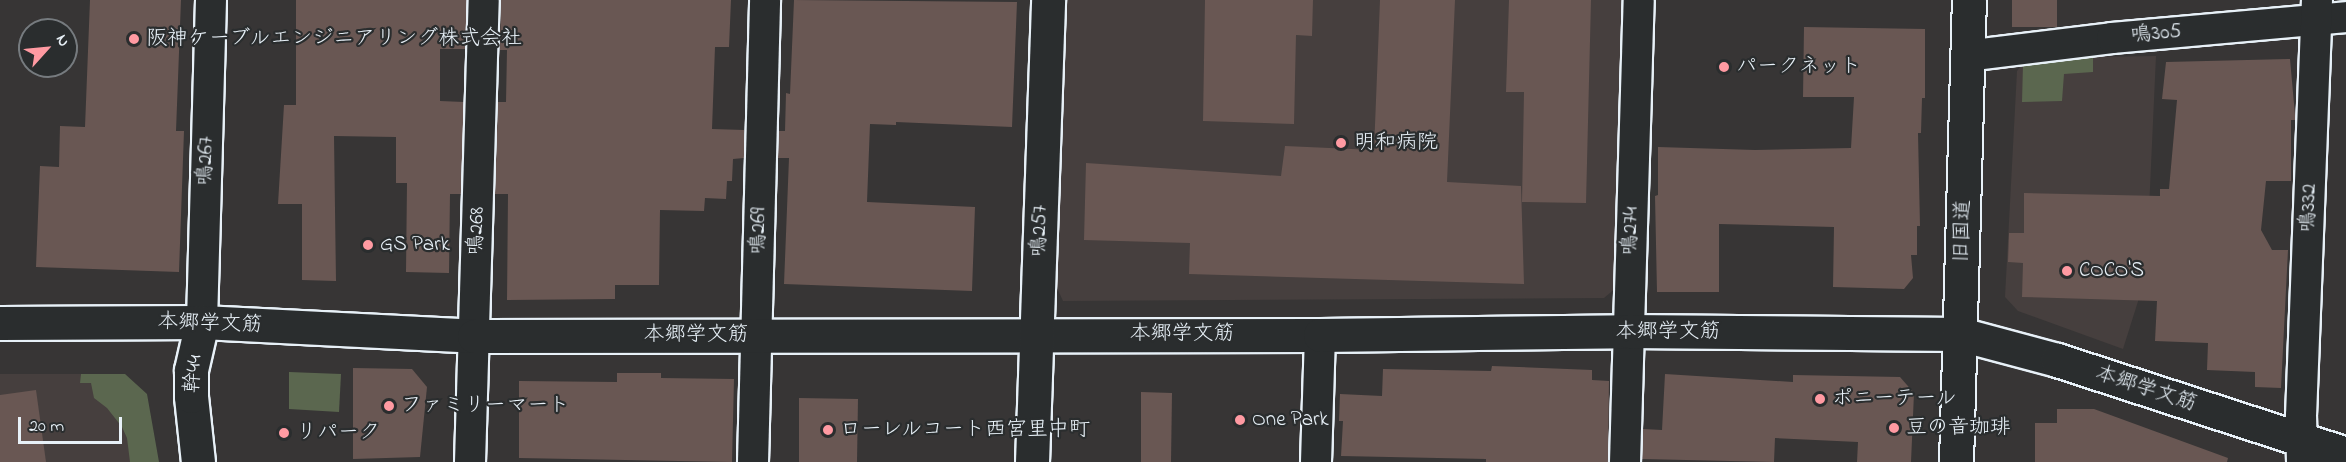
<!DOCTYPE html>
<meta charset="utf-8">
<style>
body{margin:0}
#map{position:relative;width:2346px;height:462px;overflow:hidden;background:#373535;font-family:"Indie Flower","Klee One",sans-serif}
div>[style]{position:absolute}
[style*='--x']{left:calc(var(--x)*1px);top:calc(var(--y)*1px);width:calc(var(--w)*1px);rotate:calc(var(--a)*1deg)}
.built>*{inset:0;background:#463f3e}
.green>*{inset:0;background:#5b674f}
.building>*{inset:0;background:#695753}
.roads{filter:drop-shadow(2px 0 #e8f1f8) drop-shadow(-2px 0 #e8f1f8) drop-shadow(0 2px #e8f1f8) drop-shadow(0 -2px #e8f1f8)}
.street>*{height:30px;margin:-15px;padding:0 15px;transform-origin:15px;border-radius:15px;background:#2a2d2e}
.secondary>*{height:33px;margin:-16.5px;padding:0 16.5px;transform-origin:16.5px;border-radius:16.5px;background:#2a2d2e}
.dots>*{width:16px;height:16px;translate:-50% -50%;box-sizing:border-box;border:3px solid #2a2d2e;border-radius:50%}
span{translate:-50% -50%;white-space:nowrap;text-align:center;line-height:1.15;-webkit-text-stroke:4.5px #2a2d2e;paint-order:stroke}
.street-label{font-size:21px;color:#e8f1f8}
.poi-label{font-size:21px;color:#e8f1f8}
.left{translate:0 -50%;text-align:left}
.north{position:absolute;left:18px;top:18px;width:60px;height:60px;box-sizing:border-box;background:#2a2d2e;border:2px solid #767b7f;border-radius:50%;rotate:63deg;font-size:16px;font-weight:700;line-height:24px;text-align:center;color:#e8f1f8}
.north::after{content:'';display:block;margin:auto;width:21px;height:27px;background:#ff9aa2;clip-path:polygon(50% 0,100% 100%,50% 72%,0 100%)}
.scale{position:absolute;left:18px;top:417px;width:104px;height:27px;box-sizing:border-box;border:3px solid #e8f1f8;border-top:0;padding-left:8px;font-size:18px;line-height:21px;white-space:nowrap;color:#e8f1f8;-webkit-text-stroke:4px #2a2d2e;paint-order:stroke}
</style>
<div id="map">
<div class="built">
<i style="clip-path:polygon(1066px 0,1624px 0,1617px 287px,1604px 298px,1063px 301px,1057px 288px)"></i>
<i style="clip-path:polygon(2156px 56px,2146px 276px,2123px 349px,2018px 311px,2005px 297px,2017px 71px,2023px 64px,2093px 57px)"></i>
<i style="clip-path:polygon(0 374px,125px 374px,159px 462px,0 462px)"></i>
</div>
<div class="green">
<i style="clip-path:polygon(2093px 57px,2093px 72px,2064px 74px,2062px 101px,2022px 102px,2023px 64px)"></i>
<i style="clip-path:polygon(289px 372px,341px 374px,339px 412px,289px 409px)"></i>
<i style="clip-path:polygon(81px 374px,125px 374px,147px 394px,159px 462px,130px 462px,127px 438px,122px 427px,107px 408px,94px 398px,91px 383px,80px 383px)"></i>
</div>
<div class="building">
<i style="clip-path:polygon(90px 0,181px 0,176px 131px,184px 131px,179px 272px,36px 267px,40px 166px,59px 167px,60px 126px,85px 127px)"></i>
<i style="clip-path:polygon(296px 0,467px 0,465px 49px,440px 49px,440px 101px,464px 102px,461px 194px,450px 194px,449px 273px,406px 272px,407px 183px,396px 183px,396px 137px,334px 136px,336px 281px,302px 280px,302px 204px,278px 204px,284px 105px,296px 105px)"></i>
<i style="clip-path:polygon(501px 0,731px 0,729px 47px,715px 47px,712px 129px,744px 130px,744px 158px,733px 159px,732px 181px,727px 181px,726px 199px,705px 198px,704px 211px,660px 210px,659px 285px,615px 285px,615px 299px,507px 300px,508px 194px,495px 194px,498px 102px,506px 102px,507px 50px,500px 50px)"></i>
<i style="clip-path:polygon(794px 0,1017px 2px,1012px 127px,896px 122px,896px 125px,870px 124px,867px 202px,975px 207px,972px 291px,784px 284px,789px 158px,778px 158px,779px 131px,785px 131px,786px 93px,790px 94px)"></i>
<i style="clip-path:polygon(1205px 0,1313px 0,1312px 36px,1296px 35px,1294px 124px,1203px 121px)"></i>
<i style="clip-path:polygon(1380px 0,1455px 0,1447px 182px,1521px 186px,1524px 284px,1189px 274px,1190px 243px,1084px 240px,1086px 163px,1281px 176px,1285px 146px,1374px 150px)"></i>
<i style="clip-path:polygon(1509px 0,1591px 0,1586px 203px,1522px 202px,1524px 92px,1506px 92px)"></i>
<i style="clip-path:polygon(2012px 0,2057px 0,2057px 27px,2012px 27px)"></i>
<i style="clip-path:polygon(1804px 27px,1925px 29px,1925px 98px,1922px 98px,1921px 133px,1918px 133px,1920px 226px,1917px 226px,1917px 255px,1911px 255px,1913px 278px,1904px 289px,1833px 287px,1834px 227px,1719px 224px,1719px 292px,1657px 292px,1655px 196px,1658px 195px,1658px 147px,1755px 150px,1851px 148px,1854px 97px,1803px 97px)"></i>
<i style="clip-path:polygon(2290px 59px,2295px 115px,2295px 120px,2291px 120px,2291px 181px,2266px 181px,2261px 230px,2272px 250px,2288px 250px,2281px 388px,2255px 387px,2255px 372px,2207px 370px,2208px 343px,2155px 341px,2157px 301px,2022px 297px,2023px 263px,2008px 262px,2009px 233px,2024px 233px,2024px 193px,2160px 196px,2160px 189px,2169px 189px,2177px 100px,2162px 99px,2166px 62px)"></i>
<i style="clip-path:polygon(1492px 366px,1592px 370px,1592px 380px,1609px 381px,1608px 462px,1486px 462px,1486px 459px,1341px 456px,1343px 421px,1339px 421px,1340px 394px,1382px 396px,1383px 369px,1491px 371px)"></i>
<i style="clip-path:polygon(353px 368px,412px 369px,427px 387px,420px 457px,353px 459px)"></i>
<i style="clip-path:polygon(617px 373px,661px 373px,661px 378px,734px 379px,732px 462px,519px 458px,519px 381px,617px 382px)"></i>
<i style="clip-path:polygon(1665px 374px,1793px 382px,1793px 375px,1900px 377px,1914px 393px,1911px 462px,1857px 462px,1858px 442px,1775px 438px,1774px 462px,1642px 459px,1643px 429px,1662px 430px)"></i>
<i style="clip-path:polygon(36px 390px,46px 462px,0 462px,0 395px)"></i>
<i style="clip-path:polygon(1141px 392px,1172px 393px,1171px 462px,1141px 462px)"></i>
<i style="clip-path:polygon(799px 398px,858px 399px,857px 462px,799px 462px)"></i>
<i style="clip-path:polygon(2057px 409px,2094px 409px,2228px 458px,2227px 462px,2035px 462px,2035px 423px,2057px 423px)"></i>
</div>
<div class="roads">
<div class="street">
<i style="--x:1966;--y:56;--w:147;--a:-7"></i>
<i style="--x:2112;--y:38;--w:235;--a:-5.1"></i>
<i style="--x:202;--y:322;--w:322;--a:-88.4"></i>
<i style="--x:470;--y:462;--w:462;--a:-88.3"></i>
<i style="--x:753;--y:462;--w:462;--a:-88.5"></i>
<i style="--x:1316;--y:462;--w:127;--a:-88.2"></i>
<i style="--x:1625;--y:462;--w:462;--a:-88.3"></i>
<i style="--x:2302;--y:462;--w:46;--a:-91.2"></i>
<i style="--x:2301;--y:416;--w:416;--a:-87.8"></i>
</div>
<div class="secondary">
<i style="--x:0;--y:323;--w:202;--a:-0.3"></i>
<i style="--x:202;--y:322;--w:272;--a:2.9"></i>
<i style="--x:474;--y:336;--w:846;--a:-0.07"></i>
<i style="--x:1320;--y:335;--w:308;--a:-0.7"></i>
<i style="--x:1628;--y:331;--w:332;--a:0.5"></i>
<i style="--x:1960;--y:334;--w:100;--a:15"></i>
<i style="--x:2057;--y:360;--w:304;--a:18"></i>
<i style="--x:198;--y:462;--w:66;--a:-96.1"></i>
<i style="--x:191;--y:396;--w:26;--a:-90"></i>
<i style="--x:191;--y:370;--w:49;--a:-77.1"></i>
<i style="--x:1032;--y:462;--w:462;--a:-88"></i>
<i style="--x:1956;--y:462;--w:462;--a:-88.4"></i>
</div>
</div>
<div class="dots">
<i style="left:134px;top:39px;background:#ff9aa2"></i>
<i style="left:1724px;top:67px;background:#ff9aa2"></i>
<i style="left:1341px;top:143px;background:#ff9aa2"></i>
<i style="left:368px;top:245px;background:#ff9aa2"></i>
<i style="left:2067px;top:271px;background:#ff9aa2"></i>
<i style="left:1820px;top:399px;background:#ff9aa2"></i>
<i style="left:389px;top:406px;background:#ff9aa2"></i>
<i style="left:1240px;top:420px;background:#ff9aa2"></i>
<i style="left:1894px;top:428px;background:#ff9aa2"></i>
<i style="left:828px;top:430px;background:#ff9aa2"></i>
<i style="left:284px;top:433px;background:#ff9aa2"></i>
</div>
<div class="street-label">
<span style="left:2156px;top:34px;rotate:-5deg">鳴305</span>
<span style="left:206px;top:161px;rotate:-88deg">鳴267</span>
<span style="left:2309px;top:208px;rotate:-88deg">鳴332</span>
<span style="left:477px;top:231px;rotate:-88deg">鳴268</span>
<span style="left:759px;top:231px;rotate:-89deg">鳴269</span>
<span style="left:1040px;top:231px;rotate:-88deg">鳴257</span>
<span style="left:1631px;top:231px;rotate:-88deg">鳴274</span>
<span style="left:1963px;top:231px;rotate:-88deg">旧国道</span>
<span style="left:210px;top:324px;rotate:2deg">本郷学文筋</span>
<span style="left:1668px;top:332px">本郷学文筋</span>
<span style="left:1182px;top:334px">本郷学文筋</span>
<span style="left:696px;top:335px">本郷学文筋</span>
<span style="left:194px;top:374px;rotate:-85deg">幹44</span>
<span style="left:2146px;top:389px;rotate:18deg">本郷学文筋</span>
</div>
<div class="poi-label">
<span class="left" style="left:146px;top:39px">阪神ケーブルエンジニアリング株式会社</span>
<span class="left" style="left:1736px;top:67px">パークネット</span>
<span class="left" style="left:1354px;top:143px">明和病院</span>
<span class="left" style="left:380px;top:245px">GS Park</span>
<span class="left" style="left:2079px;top:271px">COCO'S</span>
<span class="left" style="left:1832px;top:399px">ポニーテール</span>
<span class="left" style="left:401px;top:406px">ファミリーマート</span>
<span class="left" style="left:1252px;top:420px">One Park</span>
<span class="left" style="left:1906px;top:428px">豆の音珈琲</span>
<span class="left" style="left:840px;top:430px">ローレルコート西宮里中町</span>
<span class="left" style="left:296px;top:433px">リパーク</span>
</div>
<div class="north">N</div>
<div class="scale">20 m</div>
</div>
